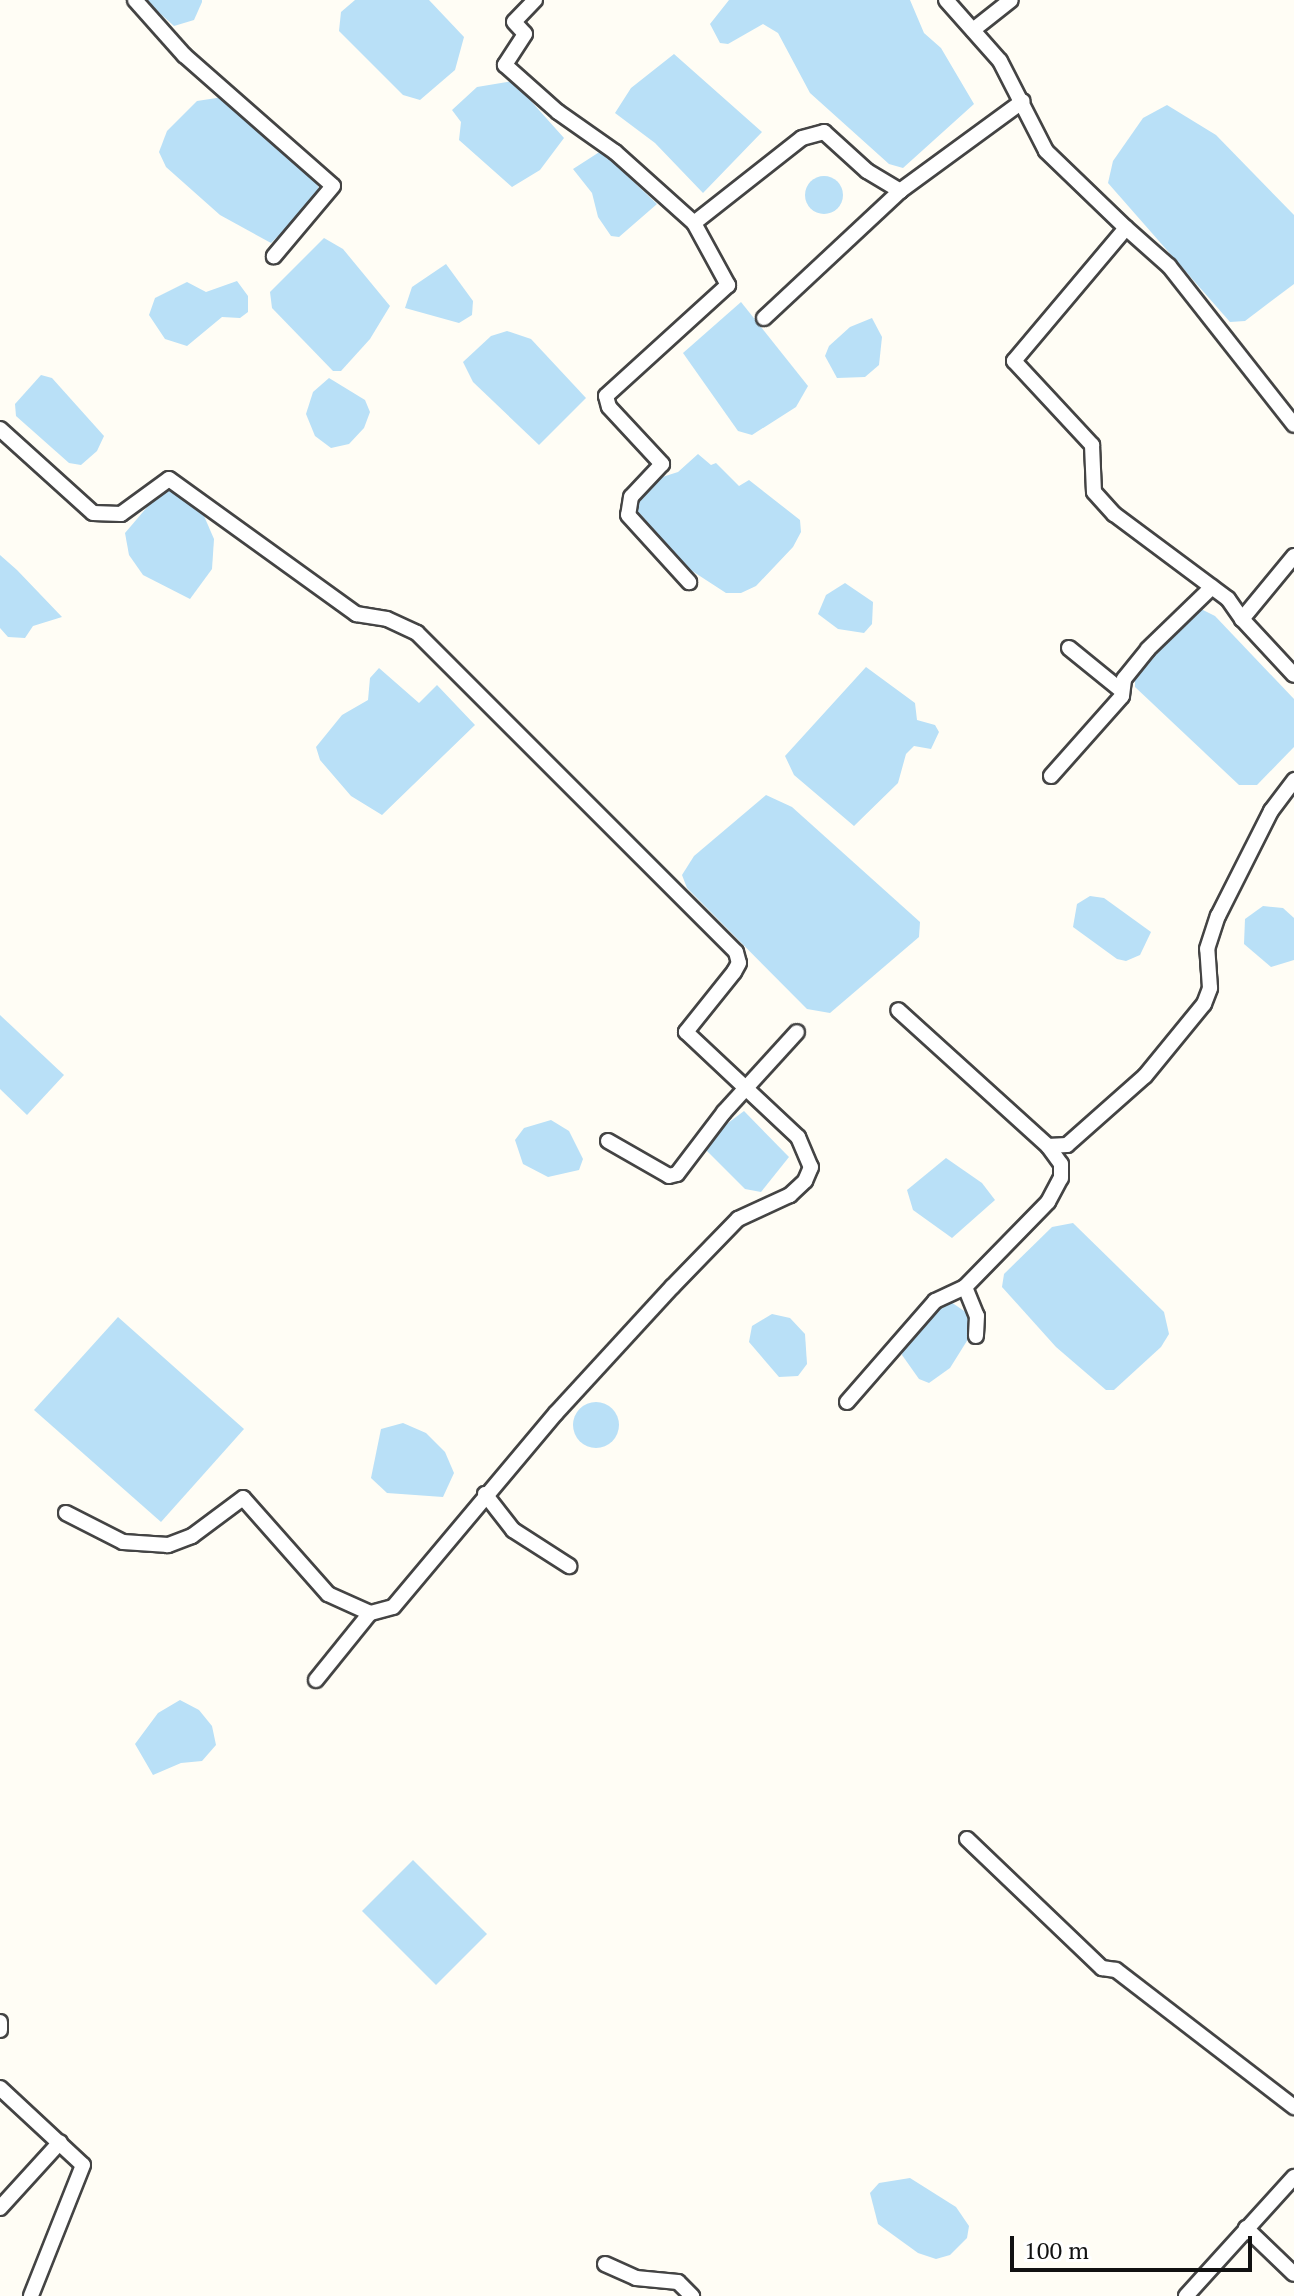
<!DOCTYPE html>
<style>
body{margin:0}
#map{position:relative;width:1294px;height:2296px;overflow:hidden;background:#fffdf5;font-family:"PT Serif",serif}
div>[style]{position:absolute}
[style*='--x']{left:calc(var(--x)*1px);top:calc(var(--y)*1px);width:calc(var(--w)*1px);rotate:calc(var(--a)*1deg)}
.water>*{inset:0;background:#b9e0f7}
.round{border-radius:50%}
.roads{filter:drop-shadow(2px 0 #444) drop-shadow(-2px 0 #444) drop-shadow(0 2px #444) drop-shadow(0 -2px #444)}
.street>*{height:14px;margin:-7px;padding:0 7px;transform-origin:7px;border-radius:7px;background:#fff}
span{translate:-50% -50%;white-space:nowrap;text-align:center;line-height:1.15;-webkit-text-stroke:8px #fff;paint-order:stroke}
.scale{position:absolute;left:1010px;top:2236px;width:242px;height:36px;box-sizing:border-box;border:4px solid #111;border-top:0;padding-left:10px;font-size:24px;line-height:28px;white-space:nowrap;color:#111;-webkit-text-stroke:6px #fff;paint-order:stroke}
</style>
<div id="map">
<div class="water">
<i style="clip-path:polygon(145px 0,202px 0,202px 2px,194px 20px,174px 26px)"></i>
<i style="clip-path:polygon(355px 0,429px 0,464px 37px,455px 70px,420px 100px,403px 95px,339px 31px,341px 12px)"></i>
<i style="clip-path:polygon(729px 0,910px 0,924px 33px,941px 48px,974px 104px,903px 168px,889px 164px,810px 93px,778px 33px,763px 24px,728px 44px,720px 43px,710px 24px)"></i>
<i style="clip-path:polygon(674px 54px,762px 132px,703px 193px,655px 143px,615px 113px,631px 88px)"></i>
<i style="clip-path:polygon(513px 81px,564px 138px,540px 170px,512px 187px,459px 140px,461px 122px,452px 110px,477px 87px)"></i>
<i style="clip-path:polygon(223px 97px,308px 169px,319px 188px,312px 203px,271px 243px,220px 215px,166px 167px,159px 152px,167px 131px,197px 101px)"></i>
<i style="clip-path:polygon(1167px 105px,1216px 135px,1294px 215px,1294px 284px,1245px 321px,1230px 322px,1108px 183px,1113px 161px,1143px 118px)"></i>
<i style="clip-path:polygon(601px 151px,657px 204px,619px 237px,611px 236px,598px 217px,592px 193px,573px 169px)"></i>
<i class="round" style="left:805px;top:176px;width:38px;height:38px"></i>
<i style="clip-path:polygon(324px 238px,343px 249px,390px 306px,370px 339px,341px 371px,333px 371px,272px 308px,270px 292px)"></i>
<i style="clip-path:polygon(446px 264px,473px 301px,472px 315px,459px 323px,405px 308px,412px 287px)"></i>
<i style="clip-path:polygon(237px 281px,248px 296px,248px 312px,240px 318px,222px 317px,187px 346px,165px 339px,149px 315px,155px 298px,187px 282px,206px 292px)"></i>
<i style="clip-path:polygon(741px 302px,808px 386px,796px 407px,752px 435px,738px 431px,683px 353px)"></i>
<i style="clip-path:polygon(872px 318px,882px 337px,879px 365px,865px 377px,837px 378px,825px 356px,829px 346px,850px 327px)"></i>
<i style="clip-path:polygon(507px 331px,531px 339px,586px 398px,539px 445px,473px 382px,463px 362px,491px 336px)"></i>
<i style="clip-path:polygon(41px 375px,52px 378px,104px 436px,97px 451px,81px 465px,69px 463px,16px 416px,15px 404px)"></i>
<i style="clip-path:polygon(329px 378px,365px 400px,370px 412px,364px 428px,349px 444px,331px 448px,315px 436px,306px 414px,313px 392px)"></i>
<i style="clip-path:polygon(698px 454px,711px 465px,716px 463px,739px 486px,749px 480px,800px 520px,801px 532px,793px 547px,756px 586px,741px 593px,726px 593px,686px 567px,635px 508px,656px 479px,678px 472px)"></i>
<i style="clip-path:polygon(172px 489px,204px 516px,214px 539px,212px 569px,190px 599px,143px 575px,129px 555px,125px 533px,160px 492px)"></i>
<i style="clip-path:polygon(0 555px,17px 570px,62px 617px,33px 626px,25px 638px,8px 637px,0 628px)"></i>
<i style="clip-path:polygon(845px 583px,873px 602px,872px 624px,864px 633px,838px 629px,818px 614px,826px 595px)"></i>
<i style="clip-path:polygon(1201px 609px,1215px 616px,1294px 699px,1294px 747px,1257px 785px,1239px 785px,1135px 687px,1135px 671px)"></i>
<i style="clip-path:polygon(866px 667px,915px 703px,917px 720px,935px 725px,939px 732px,931px 749px,914px 746px,906px 754px,898px 783px,854px 826px,794px 775px,785px 756px)"></i>
<i style="clip-path:polygon(379px 668px,419px 703px,437px 685px,475px 725px,382px 815px,351px 796px,320px 760px,316px 747px,342px 715px,368px 700px,370px 678px)"></i>
<i style="clip-path:polygon(766px 795px,792px 807px,920px 922px,919px 937px,830px 1013px,807px 1009px,687px 888px,682px 875px,694px 856px)"></i>
<i style="clip-path:polygon(1090px 896px,1104px 898px,1151px 932px,1140px 955px,1126px 961px,1117px 959px,1073px 927px,1077px 904px)"></i>
<i style="clip-path:polygon(1263px 906px,1283px 908px,1294px 918px,1294px 960px,1271px 967px,1244px 944px,1245px 919px)"></i>
<i style="clip-path:polygon(0 1015px,64px 1075px,27px 1115px,0 1089px)"></i>
<i style="clip-path:polygon(744px 1111px,789px 1157px,761px 1192px,745px 1189px,704px 1148px,708px 1138px)"></i>
<i style="clip-path:polygon(551px 1120px,569px 1131px,583px 1159px,579px 1170px,548px 1177px,523px 1164px,515px 1140px,524px 1128px)"></i>
<i style="clip-path:polygon(946px 1158px,982px 1183px,995px 1200px,952px 1238px,913px 1210px,907px 1190px)"></i>
<i style="clip-path:polygon(1073px 1223px,1164px 1312px,1169px 1334px,1161px 1347px,1114px 1390px,1106px 1390px,1056px 1347px,1002px 1287px,1004px 1274px,1052px 1227px)"></i>
<i style="clip-path:polygon(948px 1300px,970px 1315px,975px 1328px,950px 1368px,929px 1383px,919px 1379px,902px 1355px,904px 1345px)"></i>
<i style="clip-path:polygon(772px 1314px,790px 1318px,805px 1334px,807px 1364px,798px 1376px,779px 1377px,749px 1342px,752px 1326px)"></i>
<i style="clip-path:polygon(118px 1317px,244px 1429px,161px 1522px,34px 1410px)"></i>
<i class="round" style="left:573px;top:1402px;width:46px;height:46px"></i>
<i style="clip-path:polygon(403px 1423px,426px 1433px,445px 1452px,454px 1473px,443px 1497px,387px 1493px,371px 1478px,381px 1429px)"></i>
<i style="clip-path:polygon(180px 1700px,199px 1710px,212px 1726px,216px 1745px,202px 1761px,181px 1763px,153px 1775px,135px 1744px,158px 1713px)"></i>
<i style="clip-path:polygon(413px 1860px,487px 1934px,436px 1985px,362px 1911px)"></i>
<i style="clip-path:polygon(910px 2178px,956px 2207px,969px 2226px,967px 2238px,950px 2255px,936px 2259px,918px 2253px,878px 2224px,870px 2193px,879px 2183px)"></i>
</div>
<div class="roads">
<div class="street">
<i style="--x:135;--y:0;--w:74;--a:48.3"></i>
<i style="--x:184;--y:55;--w:198;--a:41.3"></i>
<i style="--x:333;--y:186;--w:92;--a:130.1"></i>
<i style="--x:535;--y:0;--w:30;--a:134"></i>
<i style="--x:514;--y:22;--w:16;--a:47"></i>
<i style="--x:525;--y:34;--w:37;--a:123"></i>
<i style="--x:505;--y:65;--w:71;--a:41.6"></i>
<i style="--x:558;--y:112;--w:70;--a:35.1"></i>
<i style="--x:615;--y:152;--w:106;--a:41.9"></i>
<i style="--x:694;--y:223;--w:71;--a:61.3"></i>
<i style="--x:728;--y:285;--w:165;--a:137.7"></i>
<i style="--x:606;--y:396;--w:11;--a:75"></i>
<i style="--x:609;--y:407;--w:78;--a:47.1"></i>
<i style="--x:662;--y:464;--w:45;--a:133.2"></i>
<i style="--x:631;--y:497;--w:18;--a:99"></i>
<i style="--x:628;--y:515;--w:91;--a:47.7"></i>
<i style="--x:946;--y:0;--w:81;--a:48.5"></i>
<i style="--x:1000;--y:61;--w:101;--a:62.9"></i>
<i style="--x:1046;--y:151;--w:111;--a:43.9"></i>
<i style="--x:1126;--y:228;--w:174;--a:130.1"></i>
<i style="--x:1014;--y:361;--w:115;--a:47.1"></i>
<i style="--x:1092;--y:445;--w:47;--a:87.6"></i>
<i style="--x:1094;--y:492;--w:30;--a:48"></i>
<i style="--x:1114;--y:514;--w:142;--a:36.7"></i>
<i style="--x:1228;--y:599;--w:24;--a:55"></i>
<i style="--x:973;--y:30;--w:48;--a:-38.3"></i>
<i style="--x:694;--y:223;--w:137;--a:-38.2"></i>
<i style="--x:802;--y:138;--w:23;--a:-15"></i>
<i style="--x:824;--y:132;--w:58;--a:42.2"></i>
<i style="--x:867;--y:171;--w:39;--a:31"></i>
<i style="--x:900;--y:191;--w:152;--a:-36.2"></i>
<i style="--x:1126;--y:228;--w:57;--a:41.5"></i>
<i style="--x:1169;--y:266;--w:202;--a:51.8"></i>
<i style="--x:764;--y:318;--w:186;--a:-43"></i>
<i style="--x:0;--y:429;--w:125;--a:42.1"></i>
<i style="--x:93;--y:513;--w:28;--a:2"></i>
<i style="--x:121;--y:514;--w:59;--a:-36.1"></i>
<i style="--x:169;--y:479;--w:231;--a:35.8"></i>
<i style="--x:356;--y:614;--w:31;--a:9"></i>
<i style="--x:387;--y:619;--w:33;--a:25"></i>
<i style="--x:417;--y:633;--w:451;--a:45"></i>
<i style="--x:736;--y:952;--w:11;--a:75"></i>
<i style="--x:739;--y:963;--w:10;--a:119"></i>
<i style="--x:734;--y:972;--w:77;--a:128.7"></i>
<i style="--x:686;--y:1032;--w:154;--a:43.2"></i>
<i style="--x:798;--y:1137;--w:33;--a:67"></i>
<i style="--x:811;--y:1167;--w:15;--a:113"></i>
<i style="--x:805;--y:1181;--w:21;--a:137"></i>
<i style="--x:790;--y:1195;--w:57;--a:155.2"></i>
<i style="--x:738;--y:1219;--w:95;--a:134.1"></i>
<i style="--x:672;--y:1287;--w:171;--a:132.6"></i>
<i style="--x:556;--y:1413;--w:253;--a:130"></i>
<i style="--x:393;--y:1607;--w:24;--a:165"></i>
<i style="--x:370;--y:1613;--w:46;--a:-155.7"></i>
<i style="--x:328;--y:1594;--w:128;--a:-131.5"></i>
<i style="--x:243;--y:1498;--w:64;--a:143.3"></i>
<i style="--x:192;--y:1536;--w:26;--a:159"></i>
<i style="--x:168;--y:1545;--w:45;--a:-176.2"></i>
<i style="--x:123;--y:1542;--w:64;--a:-153"></i>
<i style="--x:1294;--y:556;--w:82;--a:129.5"></i>
<i style="--x:1242;--y:619;--w:76;--a:47.1"></i>
<i style="--x:1069;--y:648;--w:68;--a:39.1"></i>
<i style="--x:1051;--y:776;--w:107;--a:-48.4"></i>
<i style="--x:1122;--y:696;--w:17;--a:-83"></i>
<i style="--x:1124;--y:679;--w:38;--a:-51"></i>
<i style="--x:1148;--y:649;--w:89;--a:-44.1"></i>
<i style="--x:608;--y:1141;--w:70;--a:29.8"></i>
<i style="--x:669;--y:1176;--w:8;--a:-14"></i>
<i style="--x:677;--y:1174;--w:78;--a:-52.8"></i>
<i style="--x:724;--y:1112;--w:108;--a:-47.6"></i>
<i style="--x:1048;--y:1146;--w:19;--a:-3"></i>
<i style="--x:1067;--y:1145;--w:104;--a:-41.5"></i>
<i style="--x:1145;--y:1076;--w:93;--a:-50.7"></i>
<i style="--x:1204;--y:1004;--w:17;--a:-69"></i>
<i style="--x:1210;--y:988;--w:39;--a:-94"></i>
<i style="--x:1207;--y:949;--w:35;--a:-72"></i>
<i style="--x:1218;--y:916;--w:118;--a:-63.2"></i>
<i style="--x:1271;--y:811;--w:39;--a:-53"></i>
<i style="--x:965;--y:1287;--w:31;--a:68"></i>
<i style="--x:977;--y:1316;--w:20;--a:93"></i>
<i style="--x:847;--y:1402;--w:134;--a:-48.9"></i>
<i style="--x:935;--y:1301;--w:33;--a:-25"></i>
<i style="--x:965;--y:1287;--w:119;--a:-45.7"></i>
<i style="--x:1048;--y:1202;--w:27;--a:-62"></i>
<i style="--x:1061;--y:1178;--w:14;--a:-90"></i>
<i style="--x:1061;--y:1164;--w:22;--a:-126"></i>
<i style="--x:1048;--y:1146;--w:202;--a:-137.8"></i>
<i style="--x:485;--y:1494;--w:46;--a:52.1"></i>
<i style="--x:513;--y:1530;--w:67;--a:32.7"></i>
<i style="--x:316;--y:1680;--w:86;--a:-51.1"></i>
<i style="--x:967;--y:1839;--w:187;--a:43.7"></i>
<i style="--x:1102;--y:1968;--w:14;--a:8"></i>
<i style="--x:1116;--y:1970;--w:225;--a:37.6"></i>
<i style="--x:0;--y:2022;--w:8;--a:90"></i>
<i style="--x:0;--y:2088;--w:113;--a:42.9"></i>
<i style="--x:83;--y:2165;--w:141;--a:111.7"></i>
<i style="--x:0;--y:2208;--w:89;--a:-47.7"></i>
<i style="--x:1246;--y:2228;--w:66;--a:43.8"></i>
<i style="--x:605;--y:2264;--w:34;--a:24"></i>
<i style="--x:636;--y:2278;--w:42;--a:5.4"></i>
<i style="--x:678;--y:2282;--w:20;--a:45"></i>
<i style="--x:1186;--y:2296;--w:161;--a:-47.8"></i>
</div>
</div>
<div class="scale">100 m</div>
</div>
